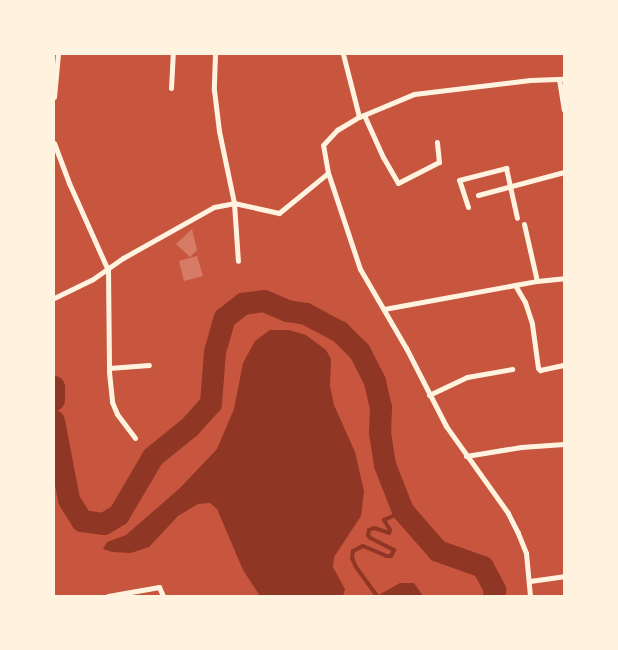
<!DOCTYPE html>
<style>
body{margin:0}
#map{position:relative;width:618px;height:650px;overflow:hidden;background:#c8553d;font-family:"Crimson Pro",serif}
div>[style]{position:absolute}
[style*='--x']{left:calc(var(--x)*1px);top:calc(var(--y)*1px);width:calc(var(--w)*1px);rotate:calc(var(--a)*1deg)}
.water>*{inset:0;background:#8f3625}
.stream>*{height:4px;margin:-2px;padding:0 2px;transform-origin:2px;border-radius:2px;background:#8f3625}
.river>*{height:22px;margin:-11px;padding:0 11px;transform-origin:11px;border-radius:11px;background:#8f3625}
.building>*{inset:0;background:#d67c66}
.minor>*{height:5px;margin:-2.5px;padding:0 2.5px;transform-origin:2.5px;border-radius:2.5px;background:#fff3e0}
span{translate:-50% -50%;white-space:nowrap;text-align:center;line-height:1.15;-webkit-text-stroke:4px #fff3e0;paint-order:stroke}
.frame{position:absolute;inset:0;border:55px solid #fff3e0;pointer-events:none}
</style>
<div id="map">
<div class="water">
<i style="clip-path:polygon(270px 330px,289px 330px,306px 335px,326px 350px,331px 359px,330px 386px,334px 405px,355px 452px,364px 491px,361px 516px,334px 557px,333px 567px,345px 589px,343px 596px,260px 596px,243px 570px,217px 509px,210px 503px,198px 504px,178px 516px,149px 547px,131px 553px,112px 552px,103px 549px,107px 542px,126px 535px,180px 488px,217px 449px,234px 409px,243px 363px,255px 341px)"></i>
<i style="clip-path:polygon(400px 583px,414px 583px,423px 596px,377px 596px)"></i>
</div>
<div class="stream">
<i style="--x:377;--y:596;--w:36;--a:-126"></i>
<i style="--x:356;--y:567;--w:10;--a:-114"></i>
<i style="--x:352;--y:558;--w:7;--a:-82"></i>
<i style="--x:353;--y:551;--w:11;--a:-27"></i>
<i style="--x:363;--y:546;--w:25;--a:23"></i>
<i style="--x:386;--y:556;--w:5;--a:0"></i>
<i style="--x:391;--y:556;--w:7;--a:-63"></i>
<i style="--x:394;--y:550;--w:27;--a:-153"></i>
<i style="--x:370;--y:538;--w:4;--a:-124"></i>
<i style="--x:368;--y:535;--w:5;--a:-79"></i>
<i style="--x:369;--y:530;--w:5;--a:-22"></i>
<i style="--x:374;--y:528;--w:16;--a:18"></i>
<i style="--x:389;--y:533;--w:3;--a:-72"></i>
<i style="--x:390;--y:530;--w:12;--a:-121"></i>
<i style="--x:384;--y:520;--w:21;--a:-25"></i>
</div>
<div class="river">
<i style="--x:54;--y:387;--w:13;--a:90"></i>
<i style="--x:54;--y:421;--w:80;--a:79.2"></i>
<i style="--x:69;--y:500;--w:25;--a:58"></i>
<i style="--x:82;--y:521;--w:22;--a:8"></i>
<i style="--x:104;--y:524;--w:17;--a:-31"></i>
<i style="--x:119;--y:515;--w:67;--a:-59.6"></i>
<i style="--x:153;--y:457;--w:48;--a:-39"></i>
<i style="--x:190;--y:427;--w:31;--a:-48"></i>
<i style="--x:211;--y:404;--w:52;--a:-85.6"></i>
<i style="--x:215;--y:352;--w:35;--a:-74"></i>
<i style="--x:225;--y:318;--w:23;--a:-38"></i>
<i style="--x:243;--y:304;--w:21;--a:-8"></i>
<i style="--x:264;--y:301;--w:26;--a:23"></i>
<i style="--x:288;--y:311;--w:18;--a:9"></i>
<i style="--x:306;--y:314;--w:38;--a:28"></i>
<i style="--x:340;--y:332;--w:28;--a:45"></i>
<i style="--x:360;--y:352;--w:34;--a:63"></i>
<i style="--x:375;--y:382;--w:26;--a:77"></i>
<i style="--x:381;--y:407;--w:26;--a:92"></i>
<i style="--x:380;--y:433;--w:32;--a:81"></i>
<i style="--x:385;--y:465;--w:49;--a:68.6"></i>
<i style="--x:403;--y:511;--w:53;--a:48.8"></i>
<i style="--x:438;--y:551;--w:48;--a:19.6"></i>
<i style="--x:483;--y:567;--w:26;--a:62"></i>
<i style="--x:495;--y:590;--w:6;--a:99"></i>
</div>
<div class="building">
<i style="clip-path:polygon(192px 229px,197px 250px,190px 257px,176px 244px)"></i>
<i style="clip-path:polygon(197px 256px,203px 276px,184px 281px,179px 261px)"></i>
</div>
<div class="minor">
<i style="--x:215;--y:54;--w:36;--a:92"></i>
<i style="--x:214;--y:90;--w:41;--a:83"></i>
<i style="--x:219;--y:131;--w:74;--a:78.2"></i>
<i style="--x:234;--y:203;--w:58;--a:86.1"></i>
<i style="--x:343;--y:54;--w:65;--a:75.7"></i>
<i style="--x:559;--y:79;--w:31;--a:81"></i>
<i style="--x:171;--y:88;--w:34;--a:-87"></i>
<i style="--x:54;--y:97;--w:43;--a:-84.7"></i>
<i style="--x:364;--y:115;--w:46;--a:65.7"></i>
<i style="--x:383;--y:157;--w:30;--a:60"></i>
<i style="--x:398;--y:183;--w:46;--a:-27.1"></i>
<i style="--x:439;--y:162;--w:20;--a:-96"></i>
<i style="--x:54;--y:143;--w:43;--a:69.4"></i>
<i style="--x:69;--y:183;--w:95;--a:65.9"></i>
<i style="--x:108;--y:270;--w:102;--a:89.4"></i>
<i style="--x:109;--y:372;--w:30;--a:84"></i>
<i style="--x:112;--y:402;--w:13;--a:67"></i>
<i style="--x:117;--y:414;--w:30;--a:53"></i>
<i style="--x:478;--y:195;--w:89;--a:-15"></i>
<i style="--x:468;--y:207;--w:28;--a:-108"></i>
<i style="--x:459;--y:180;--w:49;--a:-14.3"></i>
<i style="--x:506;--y:168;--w:51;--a:77.6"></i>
<i style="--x:524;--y:224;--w:58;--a:77.2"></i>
<i style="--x:515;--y:285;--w:20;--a:60"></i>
<i style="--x:525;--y:302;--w:23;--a:72"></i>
<i style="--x:532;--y:324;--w:44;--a:82.2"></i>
<i style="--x:538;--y:368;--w:3;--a:45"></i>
<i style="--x:540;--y:370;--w:25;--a:-12"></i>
<i style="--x:54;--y:298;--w:43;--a:-26"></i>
<i style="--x:93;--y:279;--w:37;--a:-35"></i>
<i style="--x:123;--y:258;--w:104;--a:-29.3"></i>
<i style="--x:214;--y:207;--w:20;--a:-11"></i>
<i style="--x:234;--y:203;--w:46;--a:12.5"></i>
<i style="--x:279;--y:213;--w:63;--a:-39.2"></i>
<i style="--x:384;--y:309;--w:156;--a:-10.4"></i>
<i style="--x:537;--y:281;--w:27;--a:-6"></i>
<i style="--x:109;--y:368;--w:40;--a:-4.3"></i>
<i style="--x:429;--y:395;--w:42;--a:-25.3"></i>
<i style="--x:467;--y:377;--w:46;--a:-10.1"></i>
<i style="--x:466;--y:456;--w:56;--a:-9.3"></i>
<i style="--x:521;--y:447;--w:43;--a:-4"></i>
<i style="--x:530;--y:581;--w:34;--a:-8"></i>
<i style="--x:108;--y:596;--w:52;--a:-10"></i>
<i style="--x:159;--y:587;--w:10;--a:66"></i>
<i style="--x:530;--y:596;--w:43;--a:-95.3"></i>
<i style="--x:526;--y:553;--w:22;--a:-112"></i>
<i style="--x:518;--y:533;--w:22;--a:-117"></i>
<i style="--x:508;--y:513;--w:107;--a:-125.5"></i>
<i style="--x:446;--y:426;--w:88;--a:-117.1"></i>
<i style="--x:406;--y:348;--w:91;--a:-120.2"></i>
<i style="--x:360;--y:269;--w:101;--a:-108.4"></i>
<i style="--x:328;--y:173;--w:28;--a:-100"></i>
<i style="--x:323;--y:145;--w:21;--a:-47"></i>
<i style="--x:337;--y:130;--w:26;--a:-31"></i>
<i style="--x:359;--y:117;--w:60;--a:-22.7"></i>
<i style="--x:414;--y:94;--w:117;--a:-6.9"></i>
<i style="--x:530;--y:80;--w:34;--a:-2"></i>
</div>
<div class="frame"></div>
</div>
